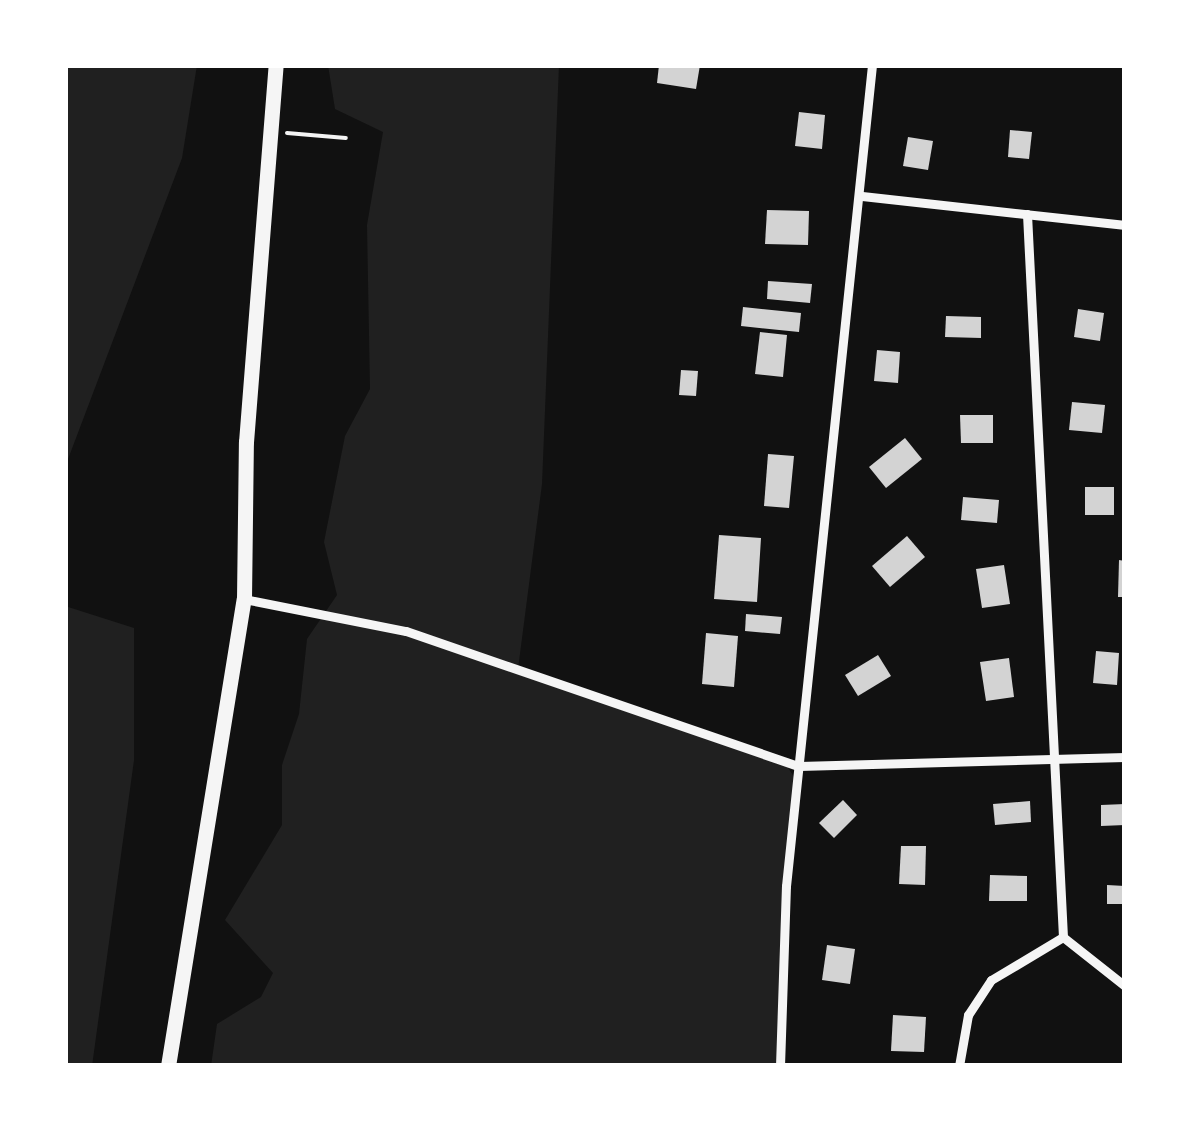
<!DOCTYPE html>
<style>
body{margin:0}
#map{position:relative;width:1190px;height:1131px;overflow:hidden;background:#111;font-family:Mulish,sans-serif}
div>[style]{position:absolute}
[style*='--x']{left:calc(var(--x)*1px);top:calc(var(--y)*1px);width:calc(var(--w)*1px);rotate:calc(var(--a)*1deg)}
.green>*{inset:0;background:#202020}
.building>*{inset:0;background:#d3d3d3}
.path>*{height:4px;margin:-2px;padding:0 2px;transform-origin:2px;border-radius:2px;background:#f5f5f5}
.minor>*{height:9px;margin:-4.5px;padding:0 4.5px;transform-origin:4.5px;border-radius:4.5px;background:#f5f5f5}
.primary>*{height:15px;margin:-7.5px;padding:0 7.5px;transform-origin:7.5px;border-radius:7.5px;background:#f5f5f5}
span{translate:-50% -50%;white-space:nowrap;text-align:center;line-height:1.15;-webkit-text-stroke:8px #fff;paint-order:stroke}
.frame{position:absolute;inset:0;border:68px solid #fff;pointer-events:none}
</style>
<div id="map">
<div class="green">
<i style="clip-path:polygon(65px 65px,197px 65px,182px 158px,65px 467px)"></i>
<i style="clip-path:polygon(328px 65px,559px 65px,542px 484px,518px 669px,784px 761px,797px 782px,780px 1066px,211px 1066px,217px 1024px,261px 997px,273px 973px,225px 920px,282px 825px,282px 765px,299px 714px,307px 639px,337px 595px,324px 542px,345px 436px,370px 389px,367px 225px,383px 132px,335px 109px)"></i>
<i style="clip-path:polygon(65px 606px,134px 628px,134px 760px,92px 1066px,65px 1066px)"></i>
</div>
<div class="building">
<i style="clip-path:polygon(659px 65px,700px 65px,696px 89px,657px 83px)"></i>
<i style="clip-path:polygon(799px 112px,825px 115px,822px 149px,795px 146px)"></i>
<i style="clip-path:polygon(1010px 130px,1032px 132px,1029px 159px,1008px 157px)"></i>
<i style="clip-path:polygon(908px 137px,933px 141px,928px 170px,903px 166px)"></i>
<i style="clip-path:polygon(767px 210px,809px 211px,808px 245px,765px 244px)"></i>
<i style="clip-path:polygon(768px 281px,812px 284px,810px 303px,767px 299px)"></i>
<i style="clip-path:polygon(743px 307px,801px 313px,799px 332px,741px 326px)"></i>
<i style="clip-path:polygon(1078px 309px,1104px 313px,1100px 341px,1074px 337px)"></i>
<i style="clip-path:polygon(946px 316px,981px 317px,981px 338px,945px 337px)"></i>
<i style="clip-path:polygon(760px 332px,787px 335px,783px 377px,755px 374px)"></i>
<i style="clip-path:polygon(877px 350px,900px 352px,898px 383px,874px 381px)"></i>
<i style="clip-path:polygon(681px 370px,698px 371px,696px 396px,679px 395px)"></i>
<i style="clip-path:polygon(1072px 402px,1105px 405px,1102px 433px,1069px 430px)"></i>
<i style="clip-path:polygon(960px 415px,993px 415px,993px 443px,961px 443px)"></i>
<i style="clip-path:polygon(905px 438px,922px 459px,886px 488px,869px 467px)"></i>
<i style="clip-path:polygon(768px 454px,794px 456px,789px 508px,764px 506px)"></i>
<i style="clip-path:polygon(1085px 487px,1114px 487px,1114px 515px,1085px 515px)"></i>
<i style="clip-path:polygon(963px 497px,999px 500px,997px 523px,961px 520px)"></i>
<i style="clip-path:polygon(719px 535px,761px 538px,757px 602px,714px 599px)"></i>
<i style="clip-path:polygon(907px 536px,925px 557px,890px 587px,872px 566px)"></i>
<i style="clip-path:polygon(1119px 560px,1125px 561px,1125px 597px,1118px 597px)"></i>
<i style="clip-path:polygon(1004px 565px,1010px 604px,982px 608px,976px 569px)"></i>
<i style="clip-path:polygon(746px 614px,782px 617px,780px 634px,745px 631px)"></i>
<i style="clip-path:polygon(706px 633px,738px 636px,734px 687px,702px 684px)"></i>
<i style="clip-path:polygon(1096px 651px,1119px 653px,1117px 685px,1093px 683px)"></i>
<i style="clip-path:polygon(878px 655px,891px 676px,858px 696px,845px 675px)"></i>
<i style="clip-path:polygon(1009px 658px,1014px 697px,986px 701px,980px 662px)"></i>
<i style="clip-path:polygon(843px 800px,857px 815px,834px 838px,819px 823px)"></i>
<i style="clip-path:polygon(1030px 801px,1031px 822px,995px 825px,993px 804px)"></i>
<i style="clip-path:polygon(1125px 804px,1125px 825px,1101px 826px,1101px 805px)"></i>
<i style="clip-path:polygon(901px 846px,926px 846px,925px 885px,899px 884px)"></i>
<i style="clip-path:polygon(990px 875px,1027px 876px,1027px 901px,989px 901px)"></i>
<i style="clip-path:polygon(1107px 885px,1125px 886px,1125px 904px,1107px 904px)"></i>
<i style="clip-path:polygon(827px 945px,855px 949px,850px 984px,822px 980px)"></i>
<i style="clip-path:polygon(893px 1015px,926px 1017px,924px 1052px,891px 1051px)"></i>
</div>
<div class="path">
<i style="--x:287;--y:133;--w:59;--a:4.8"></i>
</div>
<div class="minor">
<i style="--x:862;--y:196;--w:265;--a:6.3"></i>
<i style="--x:1027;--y:214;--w:724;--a:87.15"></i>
<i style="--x:244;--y:599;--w:165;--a:11.2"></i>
<i style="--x:406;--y:631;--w:416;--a:19"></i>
<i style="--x:799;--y:766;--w:326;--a:-1.6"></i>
<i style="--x:780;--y:1066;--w:180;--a:-88.1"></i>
<i style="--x:786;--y:886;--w:825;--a:-84.02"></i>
<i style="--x:959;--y:1066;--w:52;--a:-80"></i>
<i style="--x:968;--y:1015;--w:42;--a:-56.7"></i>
<i style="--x:991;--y:980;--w:84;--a:-30.8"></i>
<i style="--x:1063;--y:937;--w:79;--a:38.3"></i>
</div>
<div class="primary">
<i style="--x:168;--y:1066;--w:473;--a:-80.8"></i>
<i style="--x:244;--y:599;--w:157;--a:-89.3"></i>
<i style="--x:246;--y:442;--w:378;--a:-85.5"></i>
</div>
<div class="frame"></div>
</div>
